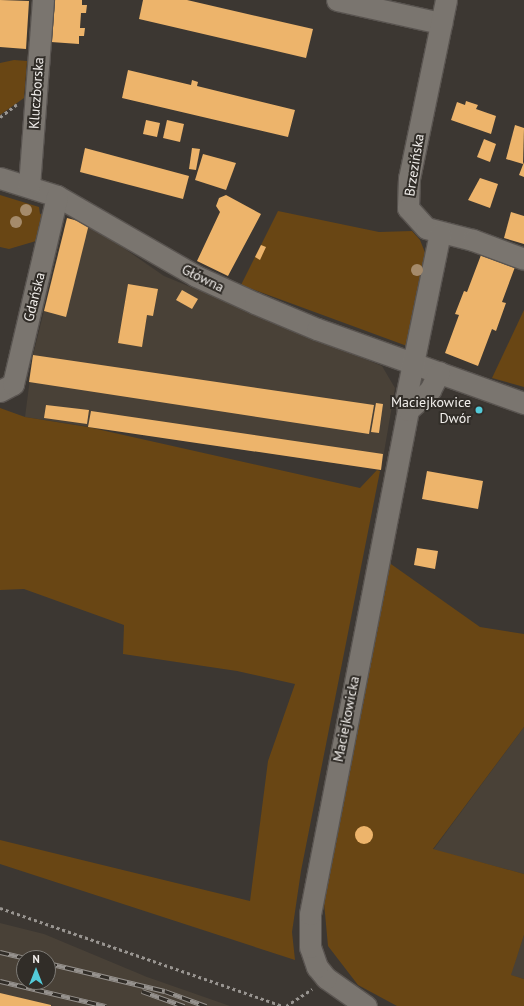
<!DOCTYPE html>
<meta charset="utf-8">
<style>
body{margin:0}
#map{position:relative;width:524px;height:1006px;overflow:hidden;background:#3c3732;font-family:"PT Sans",sans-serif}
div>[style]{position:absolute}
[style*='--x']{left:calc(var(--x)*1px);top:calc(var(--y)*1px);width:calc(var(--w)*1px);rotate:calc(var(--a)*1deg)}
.built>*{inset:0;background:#494137}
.green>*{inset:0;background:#694614}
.building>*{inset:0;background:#edb46b}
.round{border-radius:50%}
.path>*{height:2.5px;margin-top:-1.25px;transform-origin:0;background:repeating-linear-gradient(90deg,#999591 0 3px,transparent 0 6px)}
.roads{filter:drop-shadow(1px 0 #595450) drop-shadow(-1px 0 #595450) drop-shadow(0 1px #595450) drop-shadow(0 -1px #595450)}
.minor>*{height:21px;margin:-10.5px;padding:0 10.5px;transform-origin:10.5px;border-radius:10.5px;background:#7a756f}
.rail>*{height:4.5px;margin-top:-2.25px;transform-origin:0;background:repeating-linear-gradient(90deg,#312d28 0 9px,#96928e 0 18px);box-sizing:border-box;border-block:1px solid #96928e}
.trees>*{width:12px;height:12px;margin:-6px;border-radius:50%;background:#a58b6b}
.dots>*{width:11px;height:11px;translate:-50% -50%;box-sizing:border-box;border:2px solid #312d28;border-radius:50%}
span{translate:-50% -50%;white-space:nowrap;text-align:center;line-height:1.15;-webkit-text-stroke:4px #312d28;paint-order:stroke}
.street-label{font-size:14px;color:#f2efec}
.poi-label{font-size:14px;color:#f2efec}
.right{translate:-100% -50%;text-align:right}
.north{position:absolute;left:16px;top:950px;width:40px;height:40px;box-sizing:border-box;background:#312d28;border:1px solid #7e7b76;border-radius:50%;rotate:0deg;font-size:11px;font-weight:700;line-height:16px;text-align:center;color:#f2efec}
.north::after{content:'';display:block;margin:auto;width:14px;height:18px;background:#53cbda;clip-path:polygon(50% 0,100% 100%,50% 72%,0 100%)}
</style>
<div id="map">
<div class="built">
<i style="clip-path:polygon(67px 218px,89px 224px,164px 276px,382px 366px,395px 388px,381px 470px,25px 417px,33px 355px)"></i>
<i style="clip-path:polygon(524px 727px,524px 874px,433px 850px)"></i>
<i style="clip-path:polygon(evenodd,0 923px,44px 934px,147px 977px,230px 1006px,0 1006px,0 923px,24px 958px,48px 958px,48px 982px,24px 982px,24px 958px)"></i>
<i style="clip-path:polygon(524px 935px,524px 979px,510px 975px)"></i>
</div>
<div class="green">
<i style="clip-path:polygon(14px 60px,27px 61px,24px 98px,0 115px,0 63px)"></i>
<i style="clip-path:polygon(0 195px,39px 207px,40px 214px,45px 215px,36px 241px,9px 249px,0 247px)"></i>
<i style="clip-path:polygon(278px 211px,379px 232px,412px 231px,420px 240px,426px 255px,407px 346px,241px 285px)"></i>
<i style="clip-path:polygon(524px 310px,524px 387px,492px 378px)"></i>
<i style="clip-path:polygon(0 408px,25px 417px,88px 427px,360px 488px,377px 470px,380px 471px,301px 871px,292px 932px,295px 960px,0 864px,0 840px,250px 901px,268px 761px,295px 684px,237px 671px,123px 654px,124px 625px,24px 589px,0 590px)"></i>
<i style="clip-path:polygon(381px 557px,480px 627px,524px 634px,524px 727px,433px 849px,524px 874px,524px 935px,511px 975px,524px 979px,524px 1006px,397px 1006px,358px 985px,328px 946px,322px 881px)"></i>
</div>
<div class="building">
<i style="clip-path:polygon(0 0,29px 1px,26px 49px,0 47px)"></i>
<i style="clip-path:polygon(54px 0,82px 0,82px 5px,87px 5px,86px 13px,81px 13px,80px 28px,85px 28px,84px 36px,79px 36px,79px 44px,51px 42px)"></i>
<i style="clip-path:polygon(143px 0,187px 0,313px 29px,306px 58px,139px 19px)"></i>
<i style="clip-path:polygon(128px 70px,191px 85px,192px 80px,198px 82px,197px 86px,295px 110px,288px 137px,122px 98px)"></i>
<i style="clip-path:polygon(466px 101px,478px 105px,476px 109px,496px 116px,491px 134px,451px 120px,457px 102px,465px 105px)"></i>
<i style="clip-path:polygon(146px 120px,160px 123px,157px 137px,143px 134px)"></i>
<i style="clip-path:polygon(167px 120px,184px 124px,180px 142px,163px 138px)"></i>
<i style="clip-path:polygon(515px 125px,524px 128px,523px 164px,506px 159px)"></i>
<i style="clip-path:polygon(484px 139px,496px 144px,490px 162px,477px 157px)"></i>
<i style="clip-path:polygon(85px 148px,189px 176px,183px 199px,80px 172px)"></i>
<i style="clip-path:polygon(192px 148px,200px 149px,196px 170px,189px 169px)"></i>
<i style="clip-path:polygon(203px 154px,236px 163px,226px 190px,195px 180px)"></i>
<i style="clip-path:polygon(524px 162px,524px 177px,519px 175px)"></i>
<i style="clip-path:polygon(480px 178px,498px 184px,490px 208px,468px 200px)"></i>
<i style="clip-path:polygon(226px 195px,261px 214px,228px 276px,197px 261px,220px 212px,216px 206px,219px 198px)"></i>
<i style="clip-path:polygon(511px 212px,524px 216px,524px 244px,504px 238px)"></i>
<i style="clip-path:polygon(67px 218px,89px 224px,66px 317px,44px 311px)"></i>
<i style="clip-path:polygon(261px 245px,266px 247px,260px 260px,255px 257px)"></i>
<i style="clip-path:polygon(481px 255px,515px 267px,502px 302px,506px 303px,496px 331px,492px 329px,478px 366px,445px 353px,459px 315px,455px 314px,464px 291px,467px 292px)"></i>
<i style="clip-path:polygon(128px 284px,158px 289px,153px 316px,147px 315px,142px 347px,118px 343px)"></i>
<i style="clip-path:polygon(182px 290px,198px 299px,192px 309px,176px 300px)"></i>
<i style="clip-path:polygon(33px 355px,374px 405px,369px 434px,29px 382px)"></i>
<i style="clip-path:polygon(376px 403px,383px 404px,379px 433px,371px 432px)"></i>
<i style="clip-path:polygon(46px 405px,89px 410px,87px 424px,44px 418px)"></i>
<i style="clip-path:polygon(91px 411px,383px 454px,381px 470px,88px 427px)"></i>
<i style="clip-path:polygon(427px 471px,483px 481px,478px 509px,422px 499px)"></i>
<i style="clip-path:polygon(417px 548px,438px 551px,435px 569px,414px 565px)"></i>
<i class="round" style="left:355px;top:826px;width:18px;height:18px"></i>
<i style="clip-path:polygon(0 993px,51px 1005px,51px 1006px,0 1006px)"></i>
</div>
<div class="path">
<i style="--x:0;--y:117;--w:21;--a:-37"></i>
<i style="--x:0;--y:908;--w:299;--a:19.1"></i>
<i style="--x:286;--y:1006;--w:31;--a:-33"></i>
</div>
<div class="roads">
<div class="minor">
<i style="--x:337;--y:0;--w:107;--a:12.5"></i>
<i style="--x:446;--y:0;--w:182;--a:101.7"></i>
<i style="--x:409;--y:178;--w:30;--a:92"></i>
<i style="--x:408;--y:208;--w:27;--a:48"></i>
<i style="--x:426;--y:228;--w:49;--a:14.3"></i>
<i style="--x:473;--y:240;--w:54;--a:20.4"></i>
<i style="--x:0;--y:178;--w:60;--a:17.5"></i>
<i style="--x:57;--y:196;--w:160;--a:29.9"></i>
<i style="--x:196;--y:276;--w:65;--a:24.6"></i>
<i style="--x:255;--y:303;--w:67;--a:22.8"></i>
<i style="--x:317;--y:329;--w:220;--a:19.7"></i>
<i style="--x:29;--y:186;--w:187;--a:-85.7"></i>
<i style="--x:0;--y:391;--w:15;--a:-28"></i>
<i style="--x:13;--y:384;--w:193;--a:-76.8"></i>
<i style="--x:408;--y:410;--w:30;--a:-42"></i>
<i style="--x:430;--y:390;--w:20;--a:-63"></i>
<i style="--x:366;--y:1006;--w:49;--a:-145"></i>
<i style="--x:326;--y:978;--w:14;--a:-129"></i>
<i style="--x:317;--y:967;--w:21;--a:-109"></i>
<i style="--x:310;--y:947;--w:33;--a:-90"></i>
<i style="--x:310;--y:914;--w:513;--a:-79"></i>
<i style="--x:408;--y:410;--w:13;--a:-99"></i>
<i style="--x:406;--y:397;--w:167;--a:-78.3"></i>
</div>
</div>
<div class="rail">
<i style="--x:0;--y:952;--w:27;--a:13"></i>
<i style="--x:48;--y:963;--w:120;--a:13.5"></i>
<i style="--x:165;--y:991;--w:44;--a:20.1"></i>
<i style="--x:0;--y:981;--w:109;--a:13.3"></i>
<i style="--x:142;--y:991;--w:45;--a:19.7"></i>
</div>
<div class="trees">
<i style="left:26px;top:210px"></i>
<i style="left:16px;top:222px"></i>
<i style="left:417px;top:270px"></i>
</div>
<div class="dots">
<i style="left:479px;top:410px;background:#53cbda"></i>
</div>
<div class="street-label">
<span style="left:36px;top:93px;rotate:-86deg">Kluczborska</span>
<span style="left:414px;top:165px;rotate:-81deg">Brzezińska</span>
<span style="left:203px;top:278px;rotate:26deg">Główna</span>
<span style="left:34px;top:297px;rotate:-76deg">Gdańska</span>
<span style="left:346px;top:719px;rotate:-79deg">Maciejkowicka</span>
</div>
<div class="poi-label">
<span class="right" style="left:471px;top:410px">Maciejkowice<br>Dwór</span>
</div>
<div class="north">N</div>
</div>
